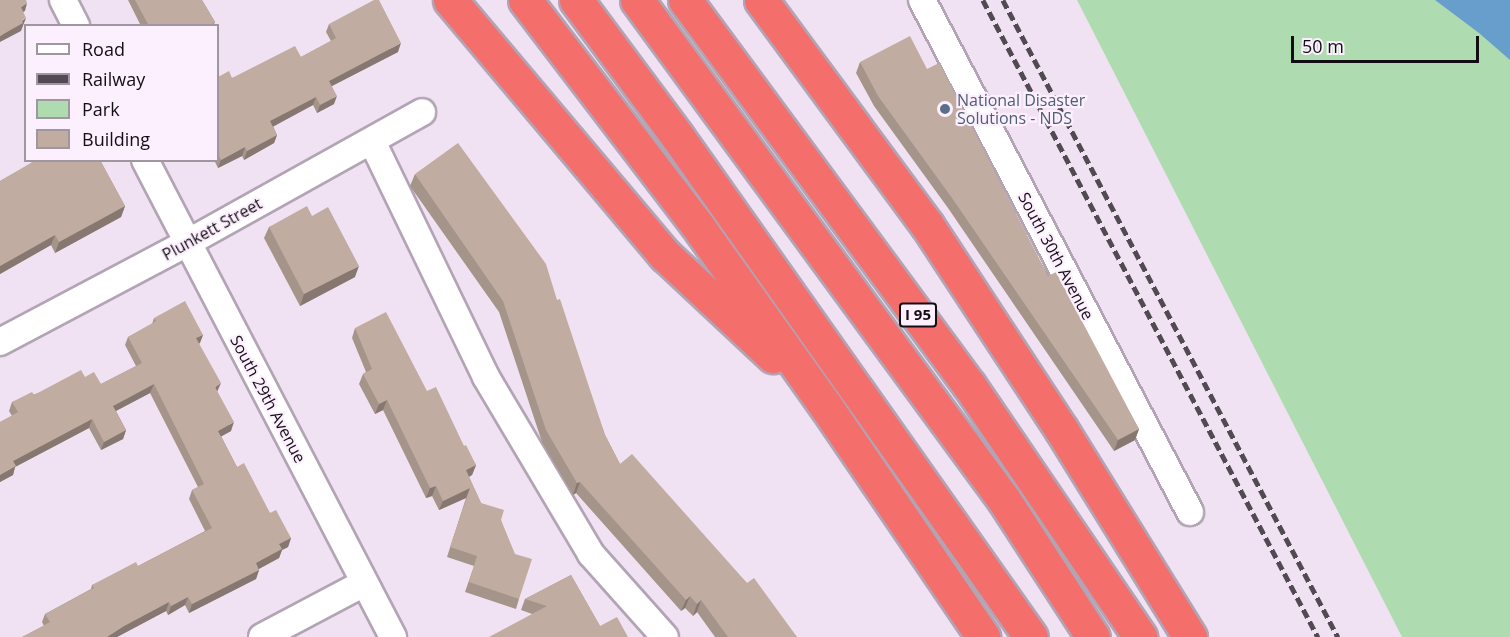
<!DOCTYPE html>
<style>
body{margin:0}
#map{position:relative;width:1510px;height:637px;overflow:hidden;background:#f1e2f3;font-family:"Open Sans",sans-serif}
div>[style]{position:absolute}
[style*='--x']{left:calc(var(--x)*1px);top:calc(var(--y)*1px);width:calc(var(--w)*1px);rotate:calc(var(--a)*1deg)}
.green>*{inset:0;background:#afdbb1}
.water>*{inset:0;background:#689ecb}
.roads{filter:drop-shadow(2px 0 #b2a4b4) drop-shadow(-2px 0 #b2a4b4) drop-shadow(0 2px #b2a4b4) drop-shadow(0 -2px #b2a4b4)}
.minor>*{height:26px;margin:-13px;padding:0 13px;transform-origin:13px;border-radius:13px;background:#fff}
.motorway>*{height:33px;margin:-16.5px;padding:0 16.5px;transform-origin:16.5px;border-radius:16.5px;background:#f46e6b}
.rail>*{height:4.5px;margin-top:-2.25px;transform-origin:0;background:repeating-linear-gradient(90deg,#524a53 0 9px,transparent 0 13.5px)}
.wall>*{inset:0;background:#a5948a}
.shaded-wall>*{inset:0;background:#867870}
.building>*{inset:0;background:#c0aca0}
.dots>*{width:16px;height:16px;translate:-50% -50%;box-sizing:border-box;border:3px solid #fdf0fe;border-radius:50%}
span{translate:-50% -50%;white-space:nowrap;text-align:center;line-height:1.15;-webkit-text-stroke:4.5px #fdf0fe;paint-order:stroke}
.shield-label span{padding:2px 4px;background:#fdf0fe;border:2px solid;border-radius:4px;-webkit-text-stroke-width:0}
.shield-label{font-size:15px;color:#130e14;font-weight:700}
.service-label{font-size:16px;color:#4e5e75}
.left{translate:0 -50%;text-align:left}
.street-label{font-size:16px;color:#130e14}
.legend{position:absolute;left:24px;top:24px;width:195px;height:138px;box-sizing:border-box;background:#fdf0fe;border:2px solid #9f96a0;margin:0;padding:8px 10px;list-style:none;font-size:18px;color:#130e14}
.legend li{display:flex;align-items:center;gap:12px;height:30px}
.legend b{width:30px;border:2px solid #9f96a0}
.scale{position:absolute;left:1291px;top:36px;width:188px;height:27px;box-sizing:border-box;border:3px solid #130e14;border-top:0;padding-left:8px;font-size:18px;line-height:21px;white-space:nowrap;color:#130e14;-webkit-text-stroke:4px #fdf0fe;paint-order:stroke}
</style>
<div id="map">
<div class="green">
<i style="clip-path:polygon(1077px 0,1510px 0,1510px 637px,1402px 637px)"></i>
</div>
<div class="water">
<i style="clip-path:polygon(1435px 0,1510px 0,1510px 60px,1479px 33px)"></i>
</div>
<div class="roads">
<div class="minor">
<i style="--x:63;--y:0;--w:29;--a:63"></i>
<i style="--x:922;--y:0;--w:578;--a:62.37"></i>
<i style="--x:372;--y:141;--w:262;--a:64.2"></i>
<i style="--x:486;--y:377;--w:206;--a:59.3"></i>
<i style="--x:591;--y:554;--w:111;--a:48.3"></i>
<i style="--x:145;--y:160;--w:538;--a:62.53"></i>
<i style="--x:0;--y:342;--w:212;--a:-27.9"></i>
<i style="--x:187;--y:243;--w:269;--a:-29.1"></i>
<i style="--x:262;--y:637;--w:115;--a:-27.9"></i>
</div>
<div class="motorway">
<i style="--x:450;--y:0;--w:334;--a:49.9"></i>
<i style="--x:665;--y:255;--w:148;--a:43.1"></i>
<i style="--x:525;--y:0;--w:283;--a:52.6"></i>
<i style="--x:697;--y:225;--w:221;--a:54.6"></i>
<i style="--x:825;--y:405;--w:281;--a:55.7"></i>
<i style="--x:576;--y:0;--w:169;--a:53.4"></i>
<i style="--x:677;--y:136;--w:613;--a:54.76"></i>
<i style="--x:637;--y:0;--w:620;--a:53.72"></i>
<i style="--x:1004;--y:500;--w:163;--a:57"></i>
<i style="--x:685;--y:0;--w:478;--a:53.6"></i>
<i style="--x:969;--y:385;--w:305;--a:55.8"></i>
<i style="--x:761;--y:0;--w:280;--a:53.6"></i>
<i style="--x:927;--y:225;--w:244;--a:56.7"></i>
<i style="--x:1061;--y:429;--w:245;--a:58.2"></i>
</div>
</div>
<div class="rail">
<i style="--x:983;--y:0;--w:720;--a:62.26"></i>
<i style="--x:1003;--y:0;--w:720;--a:62.26"></i>
</div>
<div class="wall">
<i style="clip-path:polygon(128px 0,202px 0,215px 22px,213px 26px,141px 26px)"></i>
<i style="clip-path:polygon(329px 24px,398px 52px,332px 86px,334px 104px,317px 113px,313px 105px,273px 126px,277px 135px,274px 143px,244px 160px,242px 156px,218px 168px,214px 160px,218px 160px,218px 77px,232px 78px,301px 57px,331px 41px,326px 32px)"></i>
<i style="clip-path:polygon(860px 62px,927px 69px,1139px 429px,1135px 440px,1114px 451px,948px 208px,874px 106px,856px 73px)"></i>
<i style="clip-path:polygon(30px 160px,100px 160px,125px 206px,121px 217px,55px 253px,51px 245px,0 274px,0 181px,32px 163px)"></i>
<i style="clip-path:polygon(415px 174px,557px 300px,605px 435px,620px 464px,747px 583px,797px 637px,715px 637px,697px 612px,693px 616px,685px 608px,681px 611px,576px 493px,573px 495px,542px 442px,499px 312px,410px 186px)"></i>
<i style="clip-path:polygon(312px 216px,355px 277px,300px 306px,264px 238px,269px 227px)"></i>
<i style="clip-path:polygon(154px 318px,203px 335px,199px 344px,217px 392px,231px 431px,221px 436px,237px 467px,270px 513px,291px 538px,288px 547px,282px 550px,279px 558px,259px 569px,259px 570px,256px 579px,189px 613px,185px 605px,168px 615px,166px 611px,117px 637px,22px 637px,44px 626px,42px 622px,45px 614px,91px 589px,92px 585px,138px 566px,205px 531px,189px 499px,192px 490px,198px 487px,150px 393px,116px 411px,126px 430px,123px 439px,101px 450px,89px 428px,15px 467px,13px 475px,0 482px,0 422px,12px 416px,9px 411px,12px 402px,85px 377px,101px 384px,136px 366px,125px 345px,128px 337px,152px 324px)"></i>
<i style="clip-path:polygon(355px 328px,427px 391px,476px 465px,472px 475px,469px 477px,481px 503px,501px 520px,519px 599px,516px 609px,465px 592px,474px 566px,447px 557px,466px 498px,439px 510px,432px 496px,426px 498px,383px 410px,375px 414px,359px 384px,363px 374px,366px 372px,352px 338px)"></i>
<i style="clip-path:polygon(571px 575px,600px 626px,532px 614px,521px 610px,525px 599px)"></i>
</div>
<div class="shaded-wall">
<i style="clip-path:polygon(27px 3px,25px 11px,18px 15px,21px 7px)"></i>
<i style="clip-path:polygon(26px 18px,21px 31px,0 42px,0 36px)"></i>
<i style="clip-path:polygon(401px 43px,398px 52px,326px 89px,329px 81px)"></i>
<i style="clip-path:polygon(337px 96px,334px 104px,317px 113px,320px 105px)"></i>
<i style="clip-path:polygon(316px 97px,313px 105px,267px 130px,270px 121px)"></i>
<i style="clip-path:polygon(277px 135px,274px 143px,244px 160px,247px 151px)"></i>
<i style="clip-path:polygon(245px 147px,242px 156px,218px 168px,221px 160px)"></i>
<i style="clip-path:polygon(125px 206px,121px 217px,55px 253px,59px 242px)"></i>
<i style="clip-path:polygon(55px 235px,51px 245px,0 274px,0 266px)"></i>
<i style="clip-path:polygon(359px 266px,355px 277px,300px 306px,304px 294px)"></i>
<i style="clip-path:polygon(203px 335px,200px 343px,193px 347px,196px 338px)"></i>
<i style="clip-path:polygon(221px 383px,217px 392px,215px 387px)"></i>
<i style="clip-path:polygon(154px 384px,150px 393px,110px 414px,113px 406px)"></i>
<i style="clip-path:polygon(387px 400px,383px 410px,375px 414px,379px 404px)"></i>
<i style="clip-path:polygon(92px 419px,89px 428px,15px 467px,13px 475px,0 482px,0 475px,13px 461px)"></i>
<i style="clip-path:polygon(234px 422px,231px 431px,215px 440px,218px 431px)"></i>
<i style="clip-path:polygon(1139px 429px,1135px 440px,1114px 451px,1118px 440px)"></i>
<i style="clip-path:polygon(126px 430px,123px 439px,101px 450px,104px 442px)"></i>
<i style="clip-path:polygon(476px 465px,472px 475px,462px 480px,466px 470px)"></i>
<i style="clip-path:polygon(580px 482px,576px 493px,573px 495px,577px 483px)"></i>
<i style="clip-path:polygon(436px 486px,432px 496px,426px 498px,430px 488px)"></i>
<i style="clip-path:polygon(470px 488px,466px 498px,439px 510px,443px 501px)"></i>
<i style="clip-path:polygon(291px 538px,288px 547px,282px 550px,279px 558px,253px 572px,256px 563px,279px 544px)"></i>
<i style="clip-path:polygon(259px 570px,256px 579px,189px 613px,192px 604px)"></i>
<i style="clip-path:polygon(690px 596px,685px 608px,681px 611px,686px 600px)"></i>
<i style="clip-path:polygon(188px 597px,185px 605px,168px 615px,171px 606px)"></i>
<i style="clip-path:polygon(701px 600px,697px 612px,693px 616px,697px 604px)"></i>
<i style="clip-path:polygon(169px 602px,166px 611px,117px 637px,107px 637px,124px 626px)"></i>
</div>
<div class="building">
<i style="clip-path:polygon(0 0,26px 0,27px 3px,21px 7px,26px 18px,22px 20px,23px 23px,0 36px)"></i>
<i style="clip-path:polygon(135px 0,202px 0,215px 22px,209px 26px,149px 26px)"></i>
<i style="clip-path:polygon(374px 0,379px 0,401px 43px,329px 81px,337px 96px,320px 105px,316px 97px,270px 121px,277px 135px,247px 151px,245px 147px,221px 160px,218px 154px,218px 77px,229px 71px,232px 78px,295px 46px,301px 57px,336px 38px,329px 24px)"></i>
<i style="clip-path:polygon(910px 36px,927px 69px,939px 63px,1048px 276px,1056px 272px,1139px 429px,1118px 440px,952px 198px,878px 96px,860px 62px)"></i>
<i style="clip-path:polygon(458px 143px,546px 264px,557px 300px,560px 299px,605px 435px,620px 464px,632px 454px,747px 583px,754px 578px,797px 637px,728px 637px,701px 600px,697px 604px,690px 596px,686px 600px,580px 482px,577px 483px,546px 430px,503px 301px,415px 174px)"></i>
<i style="clip-path:polygon(36px 160px,100px 160px,125px 206px,59px 242px,55px 235px,0 266px,0 181px)"></i>
<i style="clip-path:polygon(307px 206px,312px 216px,328px 207px,359px 266px,304px 294px,269px 227px)"></i>
<i style="clip-path:polygon(185px 301px,203px 335px,196px 338px,221px 383px,215px 387px,234px 422px,218px 431px,237px 467px,244px 463px,270px 513px,276px 510px,291px 538px,279px 544px,282px 549px,256px 563px,259px 570px,192px 604px,188px 597px,171px 606px,169px 602px,124px 626px,107px 637px,22px 637px,50px 622px,45px 614px,94px 588px,92px 585px,136px 562px,138px 566px,212px 528px,192px 490px,204px 484px,154px 384px,113px 406px,126px 430px,104px 442px,92px 419px,13px 461px,16px 466px,0 475px,0 422px,18px 412px,12px 402px,32px 392px,34px 395px,81px 370px,85px 377px,94px 372px,101px 384px,142px 363px,128px 337px,156px 321px,154px 318px)"></i>
<i style="clip-path:polygon(386px 312px,427px 391px,436px 387px,464px 446px,466px 445px,476px 465px,466px 470px,481px 503px,504px 510px,501px 520px,515px 554px,532px 559px,519px 599px,469px 582px,477px 556px,450px 547px,470px 488px,443px 501px,436px 486px,430px 488px,387px 400px,379px 404px,363px 374px,372px 369px,355px 328px)"></i>
<i style="clip-path:polygon(571px 575px,600px 626px,617px 617px,628px 637px,489px 637px,547px 606px,525px 599px)"></i>
</div>
<div class="dots">
<i style="left:945px;top:109px;background:#5c6f8a"></i>
</div>
<div class="shield-label">
<span style="left:918px;top:315px">I 95</span>
</div>
<div class="service-label">
<span class="left" style="left:957px;top:109px">National Disaster<br>Solutions - NDS</span>
</div>
<div class="street-label">
<span style="left:212px;top:229px;rotate:-29deg">Plunkett Street</span>
<span style="left:1056px;top:256px;rotate:62deg">South 30th Avenue</span>
<span style="left:268px;top:399px;rotate:62deg">South 29th Avenue</span>
</div>
<ul class="legend">
<li><b style="height:8px;background:#fff"></b>Road</li>
<li><b style="height:8px;background:#524a53"></b>Railway</li>
<li><b style="height:16px;background:#afdbb1"></b>Park</li>
<li><b style="height:16px;background:#c0aca0"></b>Building</li>
</ul>
<div class="scale">50 m</div>
</div>
